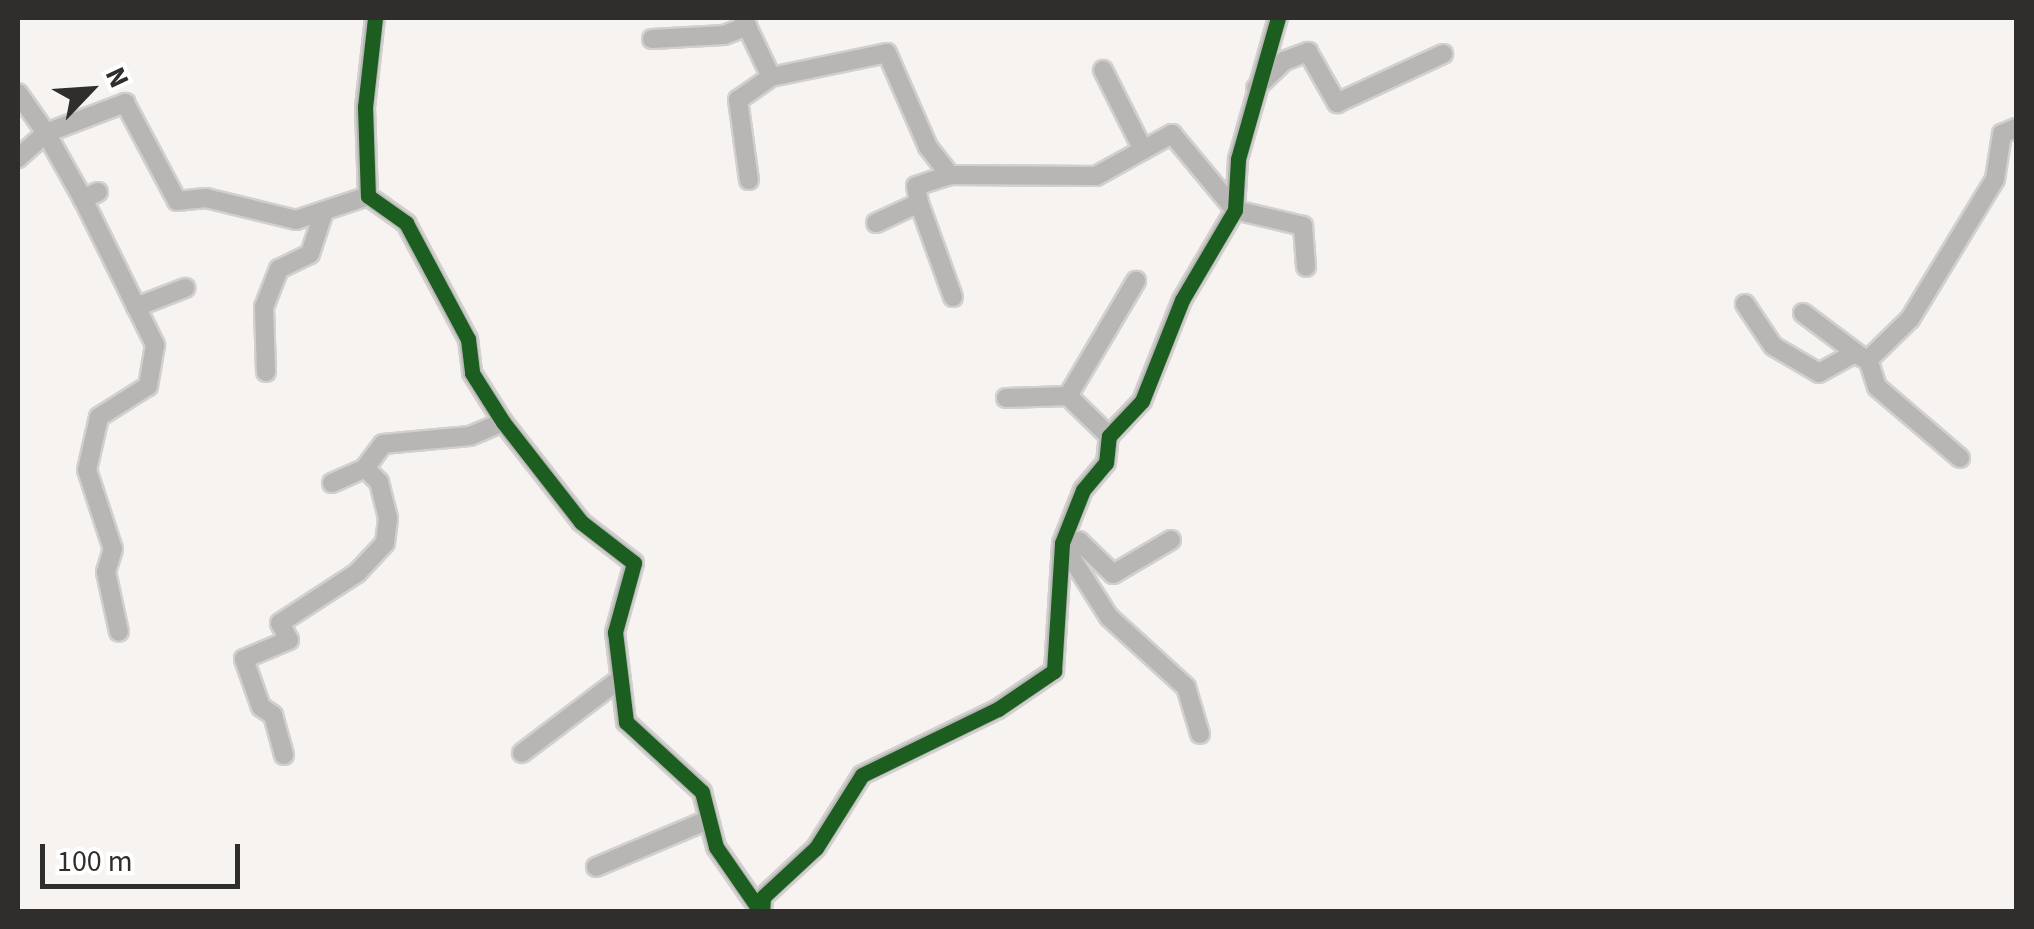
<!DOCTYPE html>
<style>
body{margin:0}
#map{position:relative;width:2034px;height:929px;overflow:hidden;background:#f6f3f1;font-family:"Source Sans 3",sans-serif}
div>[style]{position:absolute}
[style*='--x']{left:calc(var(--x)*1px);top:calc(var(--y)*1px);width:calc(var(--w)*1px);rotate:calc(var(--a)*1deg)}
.roads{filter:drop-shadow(2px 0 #d2d0ce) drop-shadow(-2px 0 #d2d0ce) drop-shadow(0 2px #d2d0ce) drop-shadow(0 -2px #d2d0ce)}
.minor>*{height:18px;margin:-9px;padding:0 9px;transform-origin:9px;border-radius:9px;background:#b7b6b5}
.cycleway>*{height:15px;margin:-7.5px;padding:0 7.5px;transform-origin:7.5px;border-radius:7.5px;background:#1b5e20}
span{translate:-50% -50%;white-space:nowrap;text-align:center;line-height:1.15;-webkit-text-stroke:10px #fff;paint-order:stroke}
.frame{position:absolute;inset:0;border:20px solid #302e2c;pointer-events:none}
.north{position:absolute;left:40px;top:40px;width:100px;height:100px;-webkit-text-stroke:8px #fff;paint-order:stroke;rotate:65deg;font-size:28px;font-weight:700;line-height:40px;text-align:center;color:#302e2c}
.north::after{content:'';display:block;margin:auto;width:35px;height:45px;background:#302e2c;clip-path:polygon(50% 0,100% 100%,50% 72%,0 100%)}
.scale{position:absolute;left:40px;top:844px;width:200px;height:45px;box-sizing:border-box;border:5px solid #302e2c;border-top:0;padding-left:12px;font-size:30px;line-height:35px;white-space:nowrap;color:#302e2c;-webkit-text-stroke:8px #fff;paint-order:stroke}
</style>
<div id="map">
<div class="roads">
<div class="minor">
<i style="--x:375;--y:18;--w:90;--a:96.4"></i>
<i style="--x:365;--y:107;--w:89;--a:88.1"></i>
<i style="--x:368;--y:196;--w:47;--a:35.4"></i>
<i style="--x:406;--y:223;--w:132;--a:61.9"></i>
<i style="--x:468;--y:339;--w:34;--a:83"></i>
<i style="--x:472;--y:373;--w:58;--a:57.7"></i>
<i style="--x:503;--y:422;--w:127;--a:52"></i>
<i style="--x:581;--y:522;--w:67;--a:37.7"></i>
<i style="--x:634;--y:563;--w:72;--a:105.4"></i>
<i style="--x:615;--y:632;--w:91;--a:83"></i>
<i style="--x:626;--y:722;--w:103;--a:42.6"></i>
<i style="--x:702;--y:792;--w:57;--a:75.7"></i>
<i style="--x:716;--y:847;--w:79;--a:55.3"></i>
<i style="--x:743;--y:18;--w:65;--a:64.6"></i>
<i style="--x:771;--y:77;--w:118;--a:-11.7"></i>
<i style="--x:887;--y:53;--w:103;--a:66.4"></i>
<i style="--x:928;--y:147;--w:36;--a:52"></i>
<i style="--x:950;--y:175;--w:146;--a:0.4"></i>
<i style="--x:1096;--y:176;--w:87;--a:-28.9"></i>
<i style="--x:1172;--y:134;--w:99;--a:50.3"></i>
<i style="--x:1235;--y:210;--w:70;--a:13.2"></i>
<i style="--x:1303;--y:226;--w:41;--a:85.8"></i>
<i style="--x:652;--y:39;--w:72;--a:-3.2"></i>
<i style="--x:724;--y:35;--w:25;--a:-21"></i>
<i style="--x:1103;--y:70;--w:89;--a:63.4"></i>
<i style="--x:1256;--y:88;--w:39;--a:-44"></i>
<i style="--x:1284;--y:61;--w:26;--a:-21"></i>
<i style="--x:1308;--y:52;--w:59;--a:60.4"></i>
<i style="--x:1337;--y:103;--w:117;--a:-24.8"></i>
<i style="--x:18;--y:93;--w:49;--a:55"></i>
<i style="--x:46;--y:133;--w:38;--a:138"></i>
<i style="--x:749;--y:180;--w:81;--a:-97.8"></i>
<i style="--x:738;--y:100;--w:40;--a:-34.9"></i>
<i style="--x:98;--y:192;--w:17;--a:155"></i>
<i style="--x:83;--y:199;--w:76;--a:-119.3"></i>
<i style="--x:46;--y:133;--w:85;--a:-20.8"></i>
<i style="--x:125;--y:103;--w:111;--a:62"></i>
<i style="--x:177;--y:201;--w:29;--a:-6"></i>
<i style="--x:206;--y:198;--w:93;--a:13.7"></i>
<i style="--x:296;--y:220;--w:76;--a:-18.4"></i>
<i style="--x:83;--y:199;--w:163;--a:63.7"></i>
<i style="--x:155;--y:345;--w:42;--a:99.7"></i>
<i style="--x:148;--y:386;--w:58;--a:147.7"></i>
<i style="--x:99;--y:417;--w:54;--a:102.8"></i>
<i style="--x:87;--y:470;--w:83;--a:71.8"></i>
<i style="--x:113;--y:549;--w:24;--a:107"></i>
<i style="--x:106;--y:572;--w:61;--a:77.8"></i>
<i style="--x:919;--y:203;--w:100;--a:70.1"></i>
<i style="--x:876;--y:223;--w:47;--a:-24.9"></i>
<i style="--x:919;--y:203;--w:17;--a:-100"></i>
<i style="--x:916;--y:186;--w:36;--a:-18"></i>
<i style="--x:1745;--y:304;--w:50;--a:56.3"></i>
<i style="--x:1773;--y:346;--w:53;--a:30.4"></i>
<i style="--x:1819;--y:373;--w:41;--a:-29.1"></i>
<i style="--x:136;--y:307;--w:53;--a:-21.2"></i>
<i style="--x:1803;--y:313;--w:75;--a:36.9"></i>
<i style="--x:266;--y:372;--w:65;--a:-91.8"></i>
<i style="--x:264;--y:307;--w:41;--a:-68.5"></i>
<i style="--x:279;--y:269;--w:34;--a:-26"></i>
<i style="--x:310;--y:254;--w:45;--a:-72"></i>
<i style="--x:1068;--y:396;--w:134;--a:-59.4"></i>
<i style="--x:1006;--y:398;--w:62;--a:-1.8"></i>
<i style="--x:1068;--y:396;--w:57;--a:44.3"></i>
<i style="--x:1960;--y:458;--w:109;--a:-139.5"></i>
<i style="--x:1877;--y:387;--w:28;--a:-108"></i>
<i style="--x:1868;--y:360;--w:59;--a:-44.3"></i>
<i style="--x:1910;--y:319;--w:164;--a:-58.7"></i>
<i style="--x:1995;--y:179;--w:46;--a:-81.2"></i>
<i style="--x:2002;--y:134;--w:15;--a:-23"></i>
<i style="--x:332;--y:483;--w:36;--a:-24"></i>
<i style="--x:365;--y:468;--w:30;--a:-53"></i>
<i style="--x:383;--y:444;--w:87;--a:-5.3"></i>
<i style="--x:470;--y:436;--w:36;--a:-23"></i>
<i style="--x:1171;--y:540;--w:67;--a:149.6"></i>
<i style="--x:1113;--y:574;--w:47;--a:-135.9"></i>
<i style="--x:1079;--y:541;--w:17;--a:173"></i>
<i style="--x:1062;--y:543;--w:88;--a:57.6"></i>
<i style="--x:1109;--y:617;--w:104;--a:42.3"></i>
<i style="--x:1186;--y:687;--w:49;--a:73.4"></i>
<i style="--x:522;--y:753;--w:118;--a:-37.1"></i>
<i style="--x:284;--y:755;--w:41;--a:-105.4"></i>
<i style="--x:273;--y:715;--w:14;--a:-146"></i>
<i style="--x:261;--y:707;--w:51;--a:-109.5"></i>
<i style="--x:244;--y:659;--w:49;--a:-22.9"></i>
<i style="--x:289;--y:640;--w:19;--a:-118"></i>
<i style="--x:280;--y:623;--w:92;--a:-33"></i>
<i style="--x:357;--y:573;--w:41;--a:-47"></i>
<i style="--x:385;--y:543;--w:25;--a:-83"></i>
<i style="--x:388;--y:518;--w:37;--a:-104"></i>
<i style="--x:379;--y:482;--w:20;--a:-135"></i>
<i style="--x:596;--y:867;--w:121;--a:-22.8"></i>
<i style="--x:762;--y:912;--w:15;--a:-86"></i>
<i style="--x:763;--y:897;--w:72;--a:-42.8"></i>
<i style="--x:816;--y:848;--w:86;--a:-57.8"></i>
<i style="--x:862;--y:775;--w:151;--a:-25.9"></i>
<i style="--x:998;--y:709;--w:68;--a:-34.2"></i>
<i style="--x:1054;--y:671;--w:128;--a:-86.4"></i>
<i style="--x:1062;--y:543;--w:57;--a:-68.4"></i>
<i style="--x:1083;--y:490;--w:35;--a:-50"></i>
<i style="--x:1106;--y:463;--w:27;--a:-84"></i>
<i style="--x:1109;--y:436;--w:48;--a:-46.7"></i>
<i style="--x:1142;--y:401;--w:109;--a:-68.4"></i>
<i style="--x:1182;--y:300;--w:104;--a:-59.5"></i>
<i style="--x:1235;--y:210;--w:51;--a:-86.6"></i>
<i style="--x:1238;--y:159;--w:147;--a:-74.2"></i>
</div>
</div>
<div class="cycleway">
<i style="--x:375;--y:18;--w:90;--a:96.4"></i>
<i style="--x:365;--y:107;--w:89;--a:88.1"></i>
<i style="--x:368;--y:196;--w:47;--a:35.4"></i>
<i style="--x:406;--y:223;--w:132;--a:61.9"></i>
<i style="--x:468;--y:339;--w:34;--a:83"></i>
<i style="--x:472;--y:373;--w:58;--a:57.7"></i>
<i style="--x:503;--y:422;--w:127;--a:52"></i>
<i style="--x:581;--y:522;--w:67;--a:37.7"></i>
<i style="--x:634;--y:563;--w:72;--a:105.4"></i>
<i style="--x:615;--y:632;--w:91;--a:83"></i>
<i style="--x:626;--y:722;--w:103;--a:42.6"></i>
<i style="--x:702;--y:792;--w:57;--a:75.7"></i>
<i style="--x:716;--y:847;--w:79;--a:55.3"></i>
<i style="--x:762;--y:912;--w:15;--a:-86"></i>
<i style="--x:763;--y:897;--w:72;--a:-42.8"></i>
<i style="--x:816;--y:848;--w:86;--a:-57.8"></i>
<i style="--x:862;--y:775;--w:151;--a:-25.9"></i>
<i style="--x:998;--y:709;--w:68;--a:-34.2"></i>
<i style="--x:1054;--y:671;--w:128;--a:-86.4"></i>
<i style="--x:1062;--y:543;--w:57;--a:-68.4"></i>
<i style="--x:1083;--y:490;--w:35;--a:-50"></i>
<i style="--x:1106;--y:463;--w:27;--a:-84"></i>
<i style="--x:1109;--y:436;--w:48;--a:-46.7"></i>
<i style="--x:1142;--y:401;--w:109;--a:-68.4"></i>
<i style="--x:1182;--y:300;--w:104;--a:-59.5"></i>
<i style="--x:1235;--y:210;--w:51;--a:-86.6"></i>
<i style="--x:1238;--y:159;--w:147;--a:-74.2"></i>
</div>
<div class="frame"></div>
<div class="north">N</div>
<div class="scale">100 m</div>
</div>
